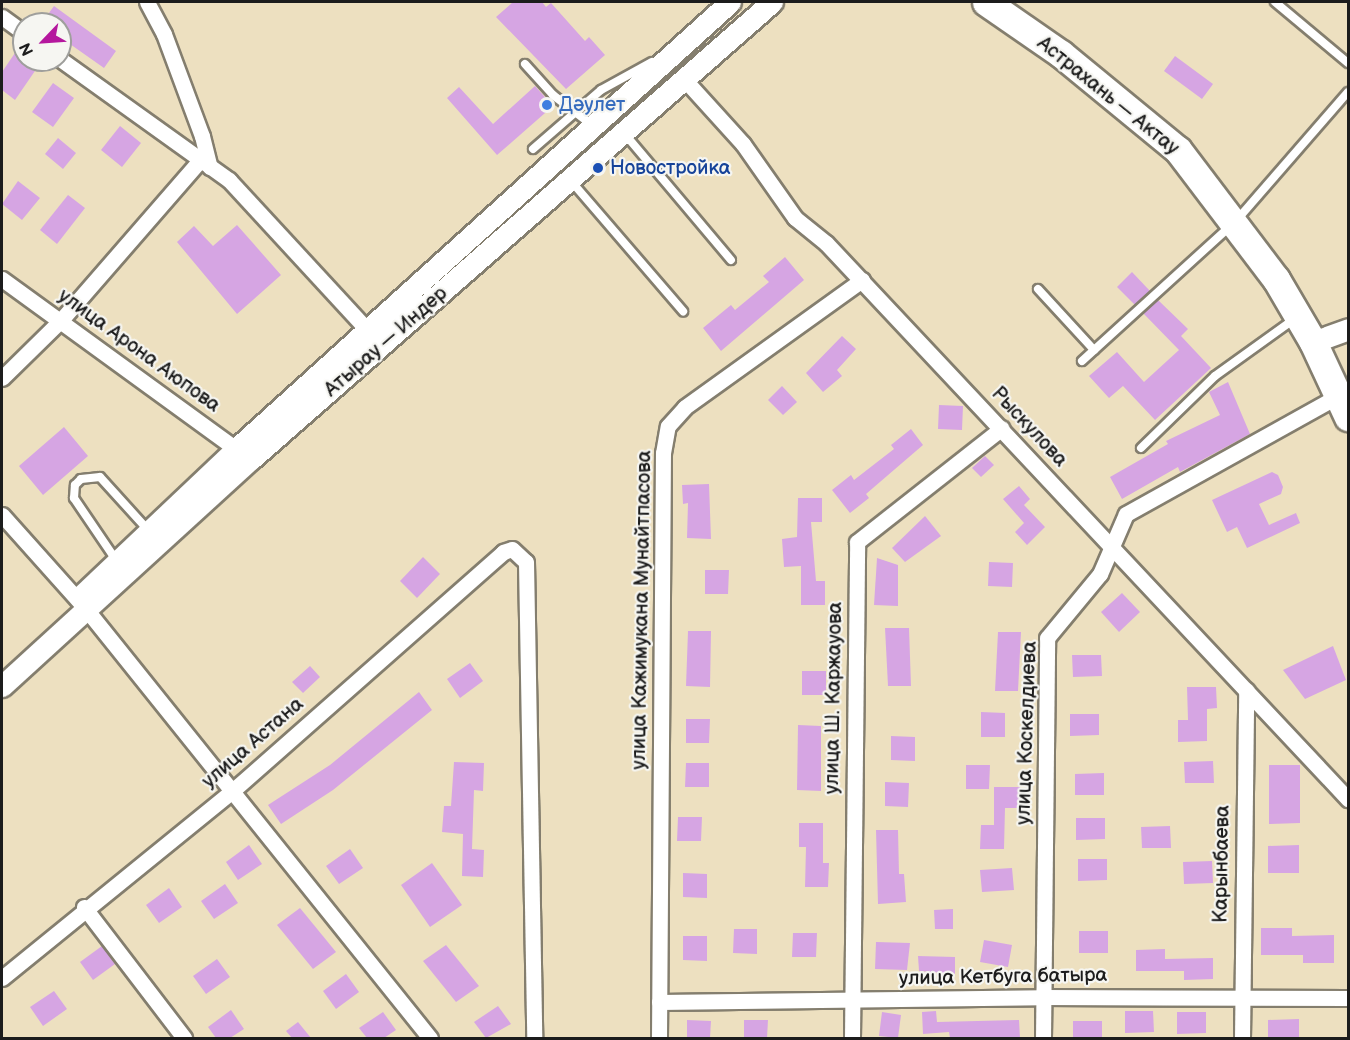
<!DOCTYPE html>
<meta charset="utf-8">
<style>
body{margin:0}
#map{position:relative;width:1350px;height:1040px;overflow:hidden;background:#ede0c0;font-family:"Balsamiq Sans",sans-serif}
div>[style]{position:absolute}
[style*='--x']{left:calc(var(--x)*1px);top:calc(var(--y)*1px);width:calc(var(--w)*1px);rotate:calc(var(--a)*1deg)}
.building>*{inset:0;background:#d6a5e3}
.roads{filter:drop-shadow(2px 0 #847e6e) drop-shadow(-2px 0 #847e6e) drop-shadow(0 2px #847e6e) drop-shadow(0 -2px #847e6e)}
.lane>*{height:8px;margin:-4px;padding:0 4px;transform-origin:4px;border-radius:4px;background:#fff}
.street>*{height:15px;margin:-7.5px;padding:0 7.5px;transform-origin:7.5px;border-radius:7.5px;background:#fff}
.secondary>*{height:21px;margin:-10.5px;padding:0 10.5px;transform-origin:10.5px;border-radius:10.5px;background:#fff}
.highway>*{height:27px;margin:-13.5px;padding:0 13.5px;transform-origin:13.5px;border-radius:13.5px;background:#fff}
.dots>*{width:16px;height:16px;translate:-50% -50%;box-sizing:border-box;border:3px solid #f6f6f2;border-radius:50%}
span{translate:-50% -50%;white-space:nowrap;text-align:center;line-height:1.15;-webkit-text-stroke:4.5px #f6f6f2;paint-order:stroke}
.street-label{font-size:20px;color:#1c1c1c}
.shop-label{font-size:20px;color:#366cbe}
.left{translate:0 -50%;text-align:left}
.transit-label{font-size:20px;color:#164399}
.frame{position:absolute;inset:0;border:3px solid #1c1c1c;pointer-events:none}
.north{position:absolute;left:12px;top:12px;width:60px;height:60px;box-sizing:border-box;background:#f6f6f2;border:2px solid #9f9f9c;border-radius:50%;rotate:245deg;font-size:16px;font-weight:700;line-height:24px;text-align:center;color:#1c1c1c}
.north::after{content:'';display:block;margin:auto;width:21px;height:27px;background:#b5179e;clip-path:polygon(50% 0,100% 100%,50% 72%,0 100%)}
</style>
<div id="map">
<div class="building">
<i style="clip-path:polygon(513px 2px,542px 2px,546px 7px,551px 3px,585px 41px,589px 37px,605px 55px,566px 89px,496px 17px)"></i>
<i style="clip-path:polygon(54px 6px,116px 51px,104px 68px,60px 37px,60px 24px,41px 24px)"></i>
<i style="clip-path:polygon(15px 53px,37px 68px,15px 100px,2px 90px,2px 72px)"></i>
<i style="clip-path:polygon(1175px 56px,1213px 84px,1202px 99px,1164px 71px)"></i>
<i style="clip-path:polygon(53px 83px,74px 98px,53px 127px,32px 112px)"></i>
<i style="clip-path:polygon(535px 86px,553px 106px,497px 155px,447px 98px,459px 87px,493px 124px)"></i>
<i style="clip-path:polygon(120px 126px,141px 143px,122px 167px,101px 150px)"></i>
<i style="clip-path:polygon(58px 138px,76px 153px,63px 169px,45px 154px)"></i>
<i style="clip-path:polygon(18px 181px,40px 198px,22px 220px,2px 204px)"></i>
<i style="clip-path:polygon(68px 195px,85px 208px,57px 244px,40px 230px)"></i>
<i style="clip-path:polygon(237px 225px,281px 275px,237px 314px,177px 242px,194px 226px,213px 246px)"></i>
<i style="clip-path:polygon(785px 257px,804px 280px,721px 351px,703px 328px,731px 305px,735px 310px,769px 282px,763px 276px)"></i>
<i style="clip-path:polygon(1132px 272px,1150px 291px,1135px 305px,1117px 287px)"></i>
<i style="clip-path:polygon(1158px 300px,1188px 329px,1181px 336px,1211px 368px,1155px 420px,1123px 386px,1109px 398px,1089px 376px,1117px 352px,1144px 382px,1179px 350px,1143px 313px)"></i>
<i style="clip-path:polygon(842px 336px,856px 349px,837px 370px,842px 376px,823px 392px,806px 373px)"></i>
<i style="clip-path:polygon(1228px 382px,1250px 434px,1180px 472px,1178px 467px,1122px 499px,1110px 477px,1168px 444px,1166px 441px,1220px 415px,1209px 392px)"></i>
<i style="clip-path:polygon(782px 386px,797px 402px,783px 415px,768px 400px)"></i>
<i style="clip-path:polygon(939px 405px,963px 406px,962px 430px,938px 429px)"></i>
<i style="clip-path:polygon(64px 427px,88px 456px,43px 495px,19px 466px)"></i>
<i style="clip-path:polygon(911px 429px,923px 445px,866px 494px,869px 498px,850px 513px,832px 490px,851px 475px,854px 480px,894px 449px,891px 445px)"></i>
<i style="clip-path:polygon(985px 456px,994px 465px,981px 477px,972px 468px)"></i>
<i style="clip-path:polygon(1272px 472px,1278px 475px,1283px 487px,1281px 494px,1259px 504px,1269px 525px,1296px 513px,1300px 523px,1247px 548px,1237px 527px,1227px 532px,1212px 500px)"></i>
<i style="clip-path:polygon(709px 484px,711px 539px,687px 538px,688px 503px,683px 504px,682px 485px)"></i>
<i style="clip-path:polygon(1019px 486px,1030px 499px,1024px 505px,1045px 527px,1027px 545px,1015px 532px,1024px 523px,1003px 499px)"></i>
<i style="clip-path:polygon(798px 498px,822px 498px,822px 522px,811px 522px,816px 581px,825px 581px,825px 605px,801px 605px,801px 566px,784px 567px,782px 539px,797px 537px)"></i>
<i style="clip-path:polygon(925px 516px,941px 536px,905px 562px,892px 548px)"></i>
<i style="clip-path:polygon(423px 557px,440px 574px,417px 598px,400px 581px)"></i>
<i style="clip-path:polygon(877px 558px,898px 565px,898px 606px,874px 605px)"></i>
<i style="clip-path:polygon(989px 562px,1013px 563px,1012px 587px,988px 586px)"></i>
<i style="clip-path:polygon(705px 570px,729px 570px,728px 594px,705px 594px)"></i>
<i style="clip-path:polygon(1122px 593px,1140px 612px,1119px 632px,1101px 612px)"></i>
<i style="clip-path:polygon(885px 628px,909px 628px,911px 686px,888px 686px)"></i>
<i style="clip-path:polygon(688px 631px,711px 631px,710px 687px,686px 686px)"></i>
<i style="clip-path:polygon(998px 632px,1021px 632px,1018px 691px,995px 691px)"></i>
<i style="clip-path:polygon(1333px 646px,1346px 680px,1305px 699px,1283px 670px)"></i>
<i style="clip-path:polygon(1072px 655px,1101px 655px,1102px 676px,1073px 677px)"></i>
<i style="clip-path:polygon(470px 663px,483px 681px,460px 698px,447px 679px)"></i>
<i style="clip-path:polygon(310px 666px,320px 677px,303px 693px,292px 682px)"></i>
<i style="clip-path:polygon(802px 671px,826px 671px,826px 695px,802px 695px)"></i>
<i style="clip-path:polygon(1187px 687px,1216px 687px,1217px 708px,1207px 709px,1207px 741px,1178px 742px,1178px 720px,1188px 720px)"></i>
<i style="clip-path:polygon(419px 692px,432px 710px,333px 790px,281px 824px,268px 805px,330px 765px)"></i>
<i style="clip-path:polygon(981px 712px,1005px 713px,1005px 737px,981px 737px)"></i>
<i style="clip-path:polygon(1070px 714px,1099px 714px,1099px 735px,1070px 736px)"></i>
<i style="clip-path:polygon(686px 719px,710px 719px,709px 743px,686px 743px)"></i>
<i style="clip-path:polygon(798px 725px,821px 726px,821px 791px,797px 790px)"></i>
<i style="clip-path:polygon(891px 736px,915px 737px,915px 761px,891px 760px)"></i>
<i style="clip-path:polygon(1213px 761px,1214px 783px,1185px 783px,1184px 762px)"></i>
<i style="clip-path:polygon(454px 762px,484px 763px,483px 791px,474px 790px,472px 849px,484px 850px,483px 877px,462px 876px,463px 834px,442px 832px,444px 806px,451px 806px)"></i>
<i style="clip-path:polygon(686px 763px,709px 763px,709px 787px,685px 787px)"></i>
<i style="clip-path:polygon(966px 765px,990px 765px,989px 789px,966px 789px)"></i>
<i style="clip-path:polygon(1269px 765px,1300px 765px,1300px 823px,1269px 824px)"></i>
<i style="clip-path:polygon(1104px 773px,1104px 795px,1075px 795px,1075px 774px)"></i>
<i style="clip-path:polygon(885px 782px,909px 783px,908px 807px,885px 806px)"></i>
<i style="clip-path:polygon(994px 787px,1020px 787px,1020px 808px,1005px 808px,1004px 849px,980px 849px,981px 825px,994px 825px)"></i>
<i style="clip-path:polygon(678px 817px,702px 817px,701px 841px,677px 841px)"></i>
<i style="clip-path:polygon(1076px 818px,1105px 818px,1105px 839px,1076px 840px)"></i>
<i style="clip-path:polygon(799px 823px,823px 823px,823px 863px,829px 863px,828px 887px,805px 887px,806px 847px,799px 847px)"></i>
<i style="clip-path:polygon(1170px 826px,1171px 848px,1142px 848px,1141px 827px)"></i>
<i style="clip-path:polygon(876px 830px,898px 830px,899px 874px,904px 874px,906px 902px,878px 904px)"></i>
<i style="clip-path:polygon(249px 845px,262px 864px,238px 880px,226px 862px)"></i>
<i style="clip-path:polygon(1299px 845px,1299px 873px,1268px 873px,1268px 846px)"></i>
<i style="clip-path:polygon(350px 849px,363px 868px,339px 884px,326px 866px)"></i>
<i style="clip-path:polygon(1078px 859px,1107px 859px,1107px 880px,1078px 881px)"></i>
<i style="clip-path:polygon(1212px 861px,1213px 883px,1184px 884px,1183px 862px)"></i>
<i style="clip-path:polygon(432px 863px,462px 905px,430px 927px,401px 885px)"></i>
<i style="clip-path:polygon(1012px 868px,1014px 890px,982px 892px,980px 870px)"></i>
<i style="clip-path:polygon(683px 873px,707px 874px,707px 898px,683px 897px)"></i>
<i style="clip-path:polygon(225px 884px,238px 903px,214px 919px,201px 901px)"></i>
<i style="clip-path:polygon(169px 888px,182px 907px,159px 923px,146px 905px)"></i>
<i style="clip-path:polygon(300px 908px,336px 952px,313px 969px,277px 925px)"></i>
<i style="clip-path:polygon(953px 909px,953px 929px,935px 929px,934px 910px)"></i>
<i style="clip-path:polygon(1261px 928px,1292px 928px,1292px 936px,1334px 935px,1334px 963px,1303px 963px,1303px 955px,1261px 955px)"></i>
<i style="clip-path:polygon(734px 929px,757px 929px,757px 954px,733px 953px)"></i>
<i style="clip-path:polygon(1079px 931px,1108px 931px,1108px 953px,1079px 953px)"></i>
<i style="clip-path:polygon(793px 933px,817px 933px,816px 957px,792px 957px)"></i>
<i style="clip-path:polygon(683px 936px,707px 936px,707px 961px,683px 960px)"></i>
<i style="clip-path:polygon(984px 940px,1012px 945px,1008px 967px,980px 962px)"></i>
<i style="clip-path:polygon(876px 942px,910px 943px,907px 970px,875px 969px)"></i>
<i style="clip-path:polygon(446px 945px,479px 986px,456px 1002px,423px 961px)"></i>
<i style="clip-path:polygon(102px 946px,115px 964px,93px 980px,80px 962px)"></i>
<i style="clip-path:polygon(1165px 949px,1165px 959px,1213px 958px,1213px 979px,1184px 980px,1184px 971px,1136px 971px,1136px 950px)"></i>
<i style="clip-path:polygon(918px 956px,955px 957px,955px 974px,919px 971px)"></i>
<i style="clip-path:polygon(217px 959px,230px 977px,206px 994px,193px 976px)"></i>
<i style="clip-path:polygon(346px 974px,359px 992px,336px 1009px,323px 991px)"></i>
<i style="clip-path:polygon(54px 991px,67px 1009px,43px 1026px,30px 1007px)"></i>
<i style="clip-path:polygon(498px 1006px,511px 1024px,486px 1038px,474px 1022px)"></i>
<i style="clip-path:polygon(231px 1010px,244px 1029px,230px 1038px,216px 1038px,208px 1027px)"></i>
<i style="clip-path:polygon(936px 1011px,937px 1022px,1019px 1020px,1020px 1038px,950px 1038px,949px 1032px,923px 1034px,922px 1012px)"></i>
<i style="clip-path:polygon(1125px 1011px,1153px 1011px,1154px 1032px,1125px 1033px)"></i>
<i style="clip-path:polygon(383px 1012px,396px 1030px,384px 1038px,367px 1038px,359px 1028px)"></i>
<i style="clip-path:polygon(882px 1012px,901px 1015px,898px 1038px,879px 1036px)"></i>
<i style="clip-path:polygon(1177px 1012px,1206px 1012px,1206px 1033px,1177px 1034px)"></i>
<i style="clip-path:polygon(1299px 1019px,1299px 1038px,1268px 1038px,1268px 1020px)"></i>
<i style="clip-path:polygon(687px 1020px,711px 1021px,710px 1038px,687px 1038px)"></i>
<i style="clip-path:polygon(744px 1020px,768px 1020px,767px 1038px,744px 1038px)"></i>
<i style="clip-path:polygon(1073px 1021px,1102px 1021px,1102px 1038px,1073px 1038px)"></i>
<i style="clip-path:polygon(298px 1022px,311px 1038px,292px 1038px,286px 1031px)"></i>
</div>
<div class="roads">
<div class="lane">
<i style="--x:1275;--y:2;--w:95;--a:39.9"></i>
<i style="--x:525;--y:64;--w:42;--a:47.9"></i>
<i style="--x:553;--y:95;--w:49;--a:37.6"></i>
<i style="--x:624;--y:133;--w:166;--a:49.9"></i>
<i style="--x:533;--y:149;--w:90;--a:-40.9"></i>
<i style="--x:601;--y:90;--w:58;--a:-28.8"></i>
<i style="--x:571;--y:181;--w:172;--a:49.3"></i>
<i style="--x:1038;--y:289;--w:83;--a:47.4"></i>
<i style="--x:1082;--y:361;--w:207;--a:-42.3"></i>
<i style="--x:1235;--y:222;--w:172;--a:-49"></i>
<i style="--x:1141;--y:448;--w:103;--a:-44.2"></i>
<i style="--x:1215;--y:376;--w:96;--a:-35.7"></i>
<i style="--x:116;--y:560;--w:75;--a:-124.1"></i>
<i style="--x:74;--y:498;--w:13;--a:-86"></i>
<i style="--x:75;--y:485;--w:8;--a:-45"></i>
<i style="--x:81;--y:479;--w:19;--a:-6"></i>
<i style="--x:100;--y:477;--w:72;--a:47.8"></i>
</div>
<div class="street">
<i style="--x:147;--y:2;--w:36;--a:62"></i>
<i style="--x:164;--y:34;--w:109;--a:69.6"></i>
<i style="--x:202;--y:136;--w:32;--a:76"></i>
<i style="--x:2;--y:17;--w:27;--a:36"></i>
<i style="--x:60;--y:59;--w:208;--a:35.6"></i>
<i style="--x:229;--y:180;--w:212;--a:47.3"></i>
<i style="--x:685;--y:80;--w:86;--a:47.8"></i>
<i style="--x:743;--y:144;--w:90;--a:54.9"></i>
<i style="--x:795;--y:218;--w:40;--a:39"></i>
<i style="--x:826;--y:243;--w:763;--a:46.81"></i>
<i style="--x:2;--y:279;--w:298;--a:36"></i>
<i style="--x:2;--y:378;--w:84;--a:-44.5"></i>
<i style="--x:62;--y:319;--w:211;--a:-49"></i>
<i style="--x:2;--y:515;--w:126;--a:48.2"></i>
<i style="--x:86;--y:609;--w:550;--a:51.28"></i>
<i style="--x:84;--y:907;--w:165;--a:52.6"></i>
<i style="--x:2;--y:978;--w:294;--a:-39.1"></i>
<i style="--x:230;--y:793;--w:364;--a:-41.4"></i>
<i style="--x:503;--y:552;--w:9;--a:-18"></i>
<i style="--x:512;--y:549;--w:19;--a:43"></i>
<i style="--x:526;--y:562;--w:476;--a:89"></i>
<i style="--x:659;--y:1002;--w:383;--a:-0.7"></i>
<i style="--x:1042;--y:997;--w:306;--a:0.2"></i>
<i style="--x:659;--y:1038;--w:585;--a:-89.61"></i>
<i style="--x:663;--y:453;--w:27;--a:-80"></i>
<i style="--x:668;--y:426;--w:25;--a:-48"></i>
<i style="--x:685;--y:407;--w:218;--a:-35.7"></i>
<i style="--x:852;--y:1038;--w:496;--a:-89.4"></i>
<i style="--x:857;--y:542;--w:184;--a:-38.2"></i>
<i style="--x:1043;--y:1038;--w:400;--a:-89.4"></i>
<i style="--x:1047;--y:638;--w:83;--a:-50.4"></i>
<i style="--x:1100;--y:574;--w:65;--a:-66.6"></i>
<i style="--x:1126;--y:514;--w:243;--a:-29.1"></i>
<i style="--x:1242;--y:1038;--w:348;--a:-89.3"></i>
</div>
<div class="secondary">
<i style="--x:1313;--y:342;--w:37;--a:-20"></i>
<i style="--x:80;--y:597;--w:215;--a:-43.5"></i>
<i style="--x:236;--y:449;--w:666;--a:-42.14"></i>
<i style="--x:2;--y:686;--w:337;--a:-42.4"></i>
<i style="--x:251;--y:459;--w:693;--a:-41.26"></i>
</div>
<div class="highway">
<i style="--x:986;--y:2;--w:91;--a:34.7"></i>
<i style="--x:1061;--y:54;--w:151;--a:39.4"></i>
<i style="--x:1178;--y:150;--w:162;--a:52.8"></i>
<i style="--x:1276;--y:279;--w:73;--a:59.6"></i>
<i style="--x:1313;--y:342;--w:83;--a:65"></i>
</div>
</div>
<div class="dots">
<i style="left:547px;top:105px;background:#3f7fe0"></i>
<i style="left:598px;top:168px;background:#1a4fb4"></i>
</div>
<div class="street-label">
<span style="left:1108px;top:96px;rotate:39deg">Астрахань — Актау</span>
<span style="left:386px;top:342px;rotate:-41deg">Атырау — Индер</span>
<span style="left:139px;top:351px;rotate:36deg">улица Арона Аюпова</span>
<span style="left:1029px;top:427px;rotate:47deg">Рыскулова</span>
<span style="left:642px;top:610px;rotate:-89deg">улица Кажимукана Мунайтпасова</span>
<span style="left:834px;top:698px;rotate:-89deg">улица Ш. Каржауова</span>
<span style="left:1027px;top:733px;rotate:-88deg">улица Коскелдиева</span>
<span style="left:253px;top:743px;rotate:-41deg">улица Астана</span>
<span style="left:1222px;top:864px;rotate:-89deg">Карынбаева</span>
<span style="left:1003px;top:977px;rotate:-1deg">улица Кетбуга батыра</span>
</div>
<div class="shop-label">
<span class="left" style="left:559px;top:105px">Дәулет</span>
</div>
<div class="transit-label">
<span class="left" style="left:610px;top:168px">Новостройка</span>
</div>
<div class="frame"></div>
<div class="north">N</div>
</div>
